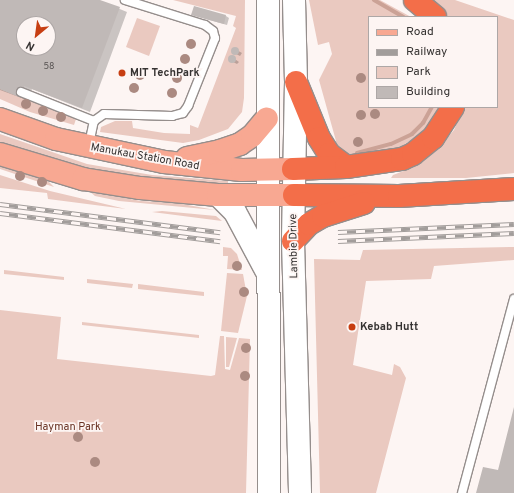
<!DOCTYPE html>
<style>
body{margin:0}
#map{position:relative;width:514px;height:493px;overflow:hidden;background:#fdf5f3;font-family:Overpass,sans-serif}
div>[style]{position:absolute}
[style*='--x']{left:calc(var(--x)*1px);top:calc(var(--y)*1px);width:calc(var(--w)*1px);rotate:calc(var(--a)*1deg)}
.green>*{inset:0;background:#eac9c0}
.shadow>*{inset:0;background:#0003}
.stream>*{height:4px;margin:-2px;padding:0 2px;transform-origin:2px;border-radius:2px;background:#cba296}
.building>*{inset:0;background:#c0b9b7}
.round{border-radius:50%}
.roads{filter:drop-shadow(1px 0 #958e8c) drop-shadow(-1px 0 #958e8c) drop-shadow(0 1px #958e8c) drop-shadow(0 -1px #958e8c)}
.lane>*{height:8px;margin:-4px;padding:0 4px;transform-origin:4px;border-radius:4px;background:#fff}
.secondary>*{height:22px;margin:-11px;padding:0 11px;transform-origin:11px;border-radius:11px;background:#fff}
.primary>*{height:22px;margin:-11px;padding:0 11px;transform-origin:11px;border-radius:11px;background:#f8a892}
.highway>*{height:22px;margin:-11px;padding:0 11px;transform-origin:11px;border-radius:11px;background:#f36e49}
.rail>*{height:4.5px;margin-top:-2.25px;transform-origin:0;background:repeating-linear-gradient(90deg,#fdf5f3 0 9px,#a29d9b 0 18px);box-sizing:border-box;border-block:1px solid #a29d9b}
.trees>*{width:10px;height:10px;margin:-5px;border-radius:50%;background:#ab8a81}
.dots>*{width:11px;height:11px;translate:-50% -50%;box-sizing:border-box;border:2px solid #fdf5f3;border-radius:50%}
span{translate:-50% -50%;white-space:nowrap;text-align:center;line-height:1.15;-webkit-text-stroke:3.5px #fdf5f3;paint-order:stroke}
.number-label{font-size:9px;color:#585453}
.number-label span{-webkit-text-stroke-width:0}
.poi-label{font-size:11px;color:#363332;font-weight:700}
.left{translate:0 -50%;text-align:left}
.street-label{font-size:11px;color:#363332}
.park-label{font-size:11px;color:#683223}
.legend{position:absolute;left:368px;top:16px;width:130px;height:92px;box-sizing:border-box;background:#fdf5f3;border:1px solid #ada7a6;margin:0;padding:5px 7px;list-style:none;font-size:12px;color:#363332}
.legend li{display:flex;align-items:center;gap:8px;height:20px}
.legend b{width:20px;border:1px solid #ada7a6}
.north{position:absolute;left:16px;top:16px;width:40px;height:40px;box-sizing:border-box;background:#fdf5f3;border:1px solid #ada7a6;border-radius:50%;rotate:209deg;font-size:11px;font-weight:700;line-height:16px;text-align:center;color:#363332}
.north::after{content:'';display:block;margin:auto;width:14px;height:18px;background:#c73e12;clip-path:polygon(50% 0,100% 100%,50% 72%,0 100%)}
</style>
<div id="map">
<div class="green">
<i style="clip-path:polygon(173px 0,245px 0,244px 98px,242px 112px,228px 129px,199px 140px,183px 143px,100px 132px,101px 127px,115px 121px,132px 121px,133px 128px,164px 133px,190px 134px,190px 125px,198px 128px,236px 28px,233px 26px,236px 16px)"></i>
<i style="clip-path:polygon(309px 0,380px 0,411px 17px,369px 17px,369px 107px,439px 107px,424px 132px,394px 151px,347px 157px,332px 147px,336px 141px,319px 80px,332px 54px,329px 42px,318px 45px)"></i>
<i style="clip-path:polygon(430px 0,455px 0,514px 20px,514px 173px,466px 178px,391px 178px,393px 175px,414px 167px,436px 151px,454px 130px,464px 107px,497px 107px,497px 17px,448px 17px)"></i>
<i style="clip-path:polygon(137px 18px,160px 26px,149px 56px,126px 47px)"></i>
<i style="clip-path:polygon(0 89px,76px 119px,74px 125px,30px 112px,0 99px)"></i>
<i style="clip-path:polygon(0 134px,87px 164px,152px 175px,228px 181px,228px 186px,87px 172px,0 144px)"></i>
<i style="clip-path:polygon(0 166px,48px 181px,54px 187px,0 169px)"></i>
<i style="clip-path:polygon(0 175px,50px 191px,126px 209px,48px 199px,47px 193px,0 188px)"></i>
<i style="clip-path:polygon(89px 191px,141px 201px,177px 203px,215px 210px,119px 201px,95px 196px)"></i>
<i style="clip-path:polygon(162px 211px,216px 216px,222px 221px,152px 212px)"></i>
<i style="clip-path:polygon(223px 247px,231px 248px,237px 254px,242px 270px,227px 269px,228px 256px,223px 256px)"></i>
<i style="clip-path:polygon(514px 247px,514px 260px,434px 266px,431px 279px,366px 281px,353px 365px,392px 375px,394px 364px,400px 367px,406px 378px,376px 493px,320px 493px,314px 259px,360px 260px,363px 250px)"></i>
<i style="clip-path:polygon(4px 270px,64px 277px,64px 280px,4px 274px)"></i>
<i style="clip-path:polygon(227px 273px,243px 274px,247px 296px,238px 333px,221px 331px)"></i>
<i style="clip-path:polygon(87px 279px,133px 284px,132px 288px,87px 283px)"></i>
<i style="clip-path:polygon(138px 284px,204px 292px,204px 296px,138px 289px)"></i>
<i style="clip-path:polygon(0 310px,61px 317px,57px 359px,211px 376px,215px 375px,220px 336px,224px 336px,225px 369px,230px 370px,239px 338px,250px 339px,246px 493px,0 493px)"></i>
<i style="clip-path:polygon(82px 322px,199px 335px,199px 338px,82px 325px)"></i>
<i style="clip-path:polygon(226px 337px,237px 338px,229px 367px,226px 367px)"></i>
</div>
<div class="shadow">
<i style="clip-path:polygon(evenodd,0 0,98px 0,127px 12px,90px 112px,32px 89px,27px 100px,0 90px,0 0,24px 24px,48px 24px,48px 48px,24px 48px,24px 24px)"></i>
<i style="clip-path:polygon(192px 15px,226px 16px,229px 18px,227px 25px)"></i>
<i style="clip-path:polygon(235px 49px,242px 53px,240px 56px,232px 52px)"></i>
<i style="clip-path:polygon(232px 57px,239px 62px,237px 64px,229px 60px)"></i>
</div>
<div class="stream">
<i style="--x:374;--y:0;--w:34;--a:30"></i>
<i style="--x:357;--y:153;--w:35;--a:-15"></i>
<i style="--x:391;--y:144;--w:23;--a:-25"></i>
<i style="--x:412;--y:134;--w:16;--a:-45"></i>
<i style="--x:423;--y:123;--w:18;--a:-61"></i>
</div>
<div class="building">
<i style="clip-path:polygon(evenodd,0 0,100px 0,120px 7px,82px 108px,24px 86px,19px 97px,0 89px,0 0,24px 24px,48px 24px,48px 48px,24px 48px,24px 24px)"></i>
<i style="clip-path:polygon(194px 6px,226px 15px,224px 24px,191px 15px)"></i>
<i class="round" style="left:231px;top:47px;width:8px;height:8px"></i>
<i class="round" style="left:228px;top:55px;width:8px;height:8px"></i>
<i style="clip-path:polygon(514px 407px,514px 493px,476px 493px,483px 467px,498px 470px)"></i>
</div>
<div class="roads">
<div class="lane">
<i style="--x:21;--y:92;--w:79;--a:21.7"></i>
<i style="--x:89;--y:144;--w:24;--a:-78"></i>
<i style="--x:94;--y:121;--w:12;--a:-35"></i>
<i style="--x:104;--y:114;--w:68;--a:1.7"></i>
<i style="--x:172;--y:116;--w:11;--a:-15"></i>
<i style="--x:183;--y:113;--w:9;--a:-54"></i>
<i style="--x:188;--y:106;--w:73;--a:-68.3"></i>
<i style="--x:215;--y:38;--w:7;--a:-106"></i>
<i style="--x:213;--y:31;--w:10;--a:-143"></i>
<i style="--x:205;--y:25;--w:84;--a:-162.6"></i>
<i style="--x:462;--y:493;--w:201;--a:-75"></i>
</div>
<div class="secondary">
<i style="--x:268;--y:0;--w:493;--a:89.9"></i>
<i style="--x:294;--y:0;--w:82;--a:88.6"></i>
<i style="--x:296;--y:82;--w:159;--a:91.1"></i>
<i style="--x:293;--y:241;--w:252;--a:88.4"></i>
<i style="--x:218;--y:195;--w:24;--a:45"></i>
<i style="--x:235;--y:212;--w:66;--a:61.9"></i>
</div>
<div class="primary">
<i style="--x:0;--y:119;--w:59;--a:19.7"></i>
<i style="--x:56;--y:139;--w:110;--a:12"></i>
<i style="--x:164;--y:162;--w:78;--a:5.9"></i>
<i style="--x:242;--y:170;--w:51;--a:-1.1"></i>
<i style="--x:0;--y:154;--w:87;--a:16.8"></i>
<i style="--x:83;--y:179;--w:58;--a:9"></i>
<i style="--x:140;--y:188;--w:78;--a:5.1"></i>
<i style="--x:218;--y:195;--w:76;--a:0"></i>
<i style="--x:187;--y:158;--w:34;--a:-12"></i>
<i style="--x:220;--y:151;--w:21;--a:-19"></i>
<i style="--x:240;--y:144;--w:14;--a:-34"></i>
<i style="--x:252;--y:136;--w:23;--a:-50"></i>
</div>
<div class="highway">
<i style="--x:415;--y:0;--w:26;--a:40"></i>
<i style="--x:296;--y:82;--w:61;--a:67.7"></i>
<i style="--x:319;--y:138;--w:19;--a:58"></i>
<i style="--x:329;--y:154;--w:21;--a:37"></i>
<i style="--x:293;--y:169;--w:53;--a:-2.2"></i>
<i style="--x:346;--y:167;--w:57;--a:-8.1"></i>
<i style="--x:402;--y:159;--w:12;--a:-24"></i>
<i style="--x:413;--y:154;--w:26;--a:-39"></i>
<i style="--x:433;--y:138;--w:37;--a:-57"></i>
<i style="--x:294;--y:195;--w:105;--a:0.5"></i>
<i style="--x:399;--y:196;--w:115;--a:-3.5"></i>
<i style="--x:293;--y:241;--w:23;--a:-47"></i>
<i style="--x:309;--y:224;--w:16;--a:-30"></i>
<i style="--x:323;--y:216;--w:43;--a:-17.6"></i>
</div>
</div>
<div class="rail">
<i style="--x:0;--y:204;--w:222;--a:7.3"></i>
<i style="--x:0;--y:213;--w:222;--a:7.3"></i>
<i style="--x:338;--y:232;--w:176;--a:-2.6"></i>
<i style="--x:338;--y:241;--w:176;--a:-2.6"></i>
</div>
<div class="trees">
<i style="left:191px;top:44px"></i>
<i style="left:185px;top:59px"></i>
<i style="left:140px;top:75px"></i>
<i style="left:177px;top:78px"></i>
<i style="left:361px;top:78px"></i>
<i style="left:134px;top:88px"></i>
<i style="left:172px;top:93px"></i>
<i style="left:26px;top:104px"></i>
<i style="left:43px;top:111px"></i>
<i style="left:375px;top:114px"></i>
<i style="left:361px;top:115px"></i>
<i style="left:61px;top:117px"></i>
<i style="left:358px;top:142px"></i>
<i style="left:20px;top:176px"></i>
<i style="left:42px;top:182px"></i>
<i style="left:237px;top:266px"></i>
<i style="left:244px;top:292px"></i>
<i style="left:246px;top:348px"></i>
<i style="left:245px;top:376px"></i>
<i style="left:78px;top:437px"></i>
<i style="left:95px;top:462px"></i>
</div>
<div class="dots">
<i style="left:122px;top:73px;background:#c73e12"></i>
<i style="left:352px;top:327px;background:#c73e12"></i>
</div>
<div class="number-label">
<span style="left:49px;top:67px">58</span>
</div>
<div class="poi-label">
<span class="left" style="left:130px;top:73px">MIT TechPark</span>
<span class="left" style="left:360px;top:327px">Kebab Hutt</span>
</div>
<div class="street-label">
<span style="left:145px;top:157px;rotate:10deg">Manukau Station Road</span>
<span style="left:294px;top:246px;rotate:-91deg">Lambie Drive</span>
</div>
<div class="park-label">
<span style="left:68px;top:427px">Hayman Park</span>
</div>
<ul class="legend">
<li><b style="height:5px;background:#f8a892"></b>Road</li>
<li><b style="height:5px;background:#a29d9b"></b>Railway</li>
<li><b style="height:11px;background:#eac9c0"></b>Park</li>
<li><b style="height:11px;background:#c0b9b7"></b>Building</li>
</ul>
<div class="north">N</div>
</div>
